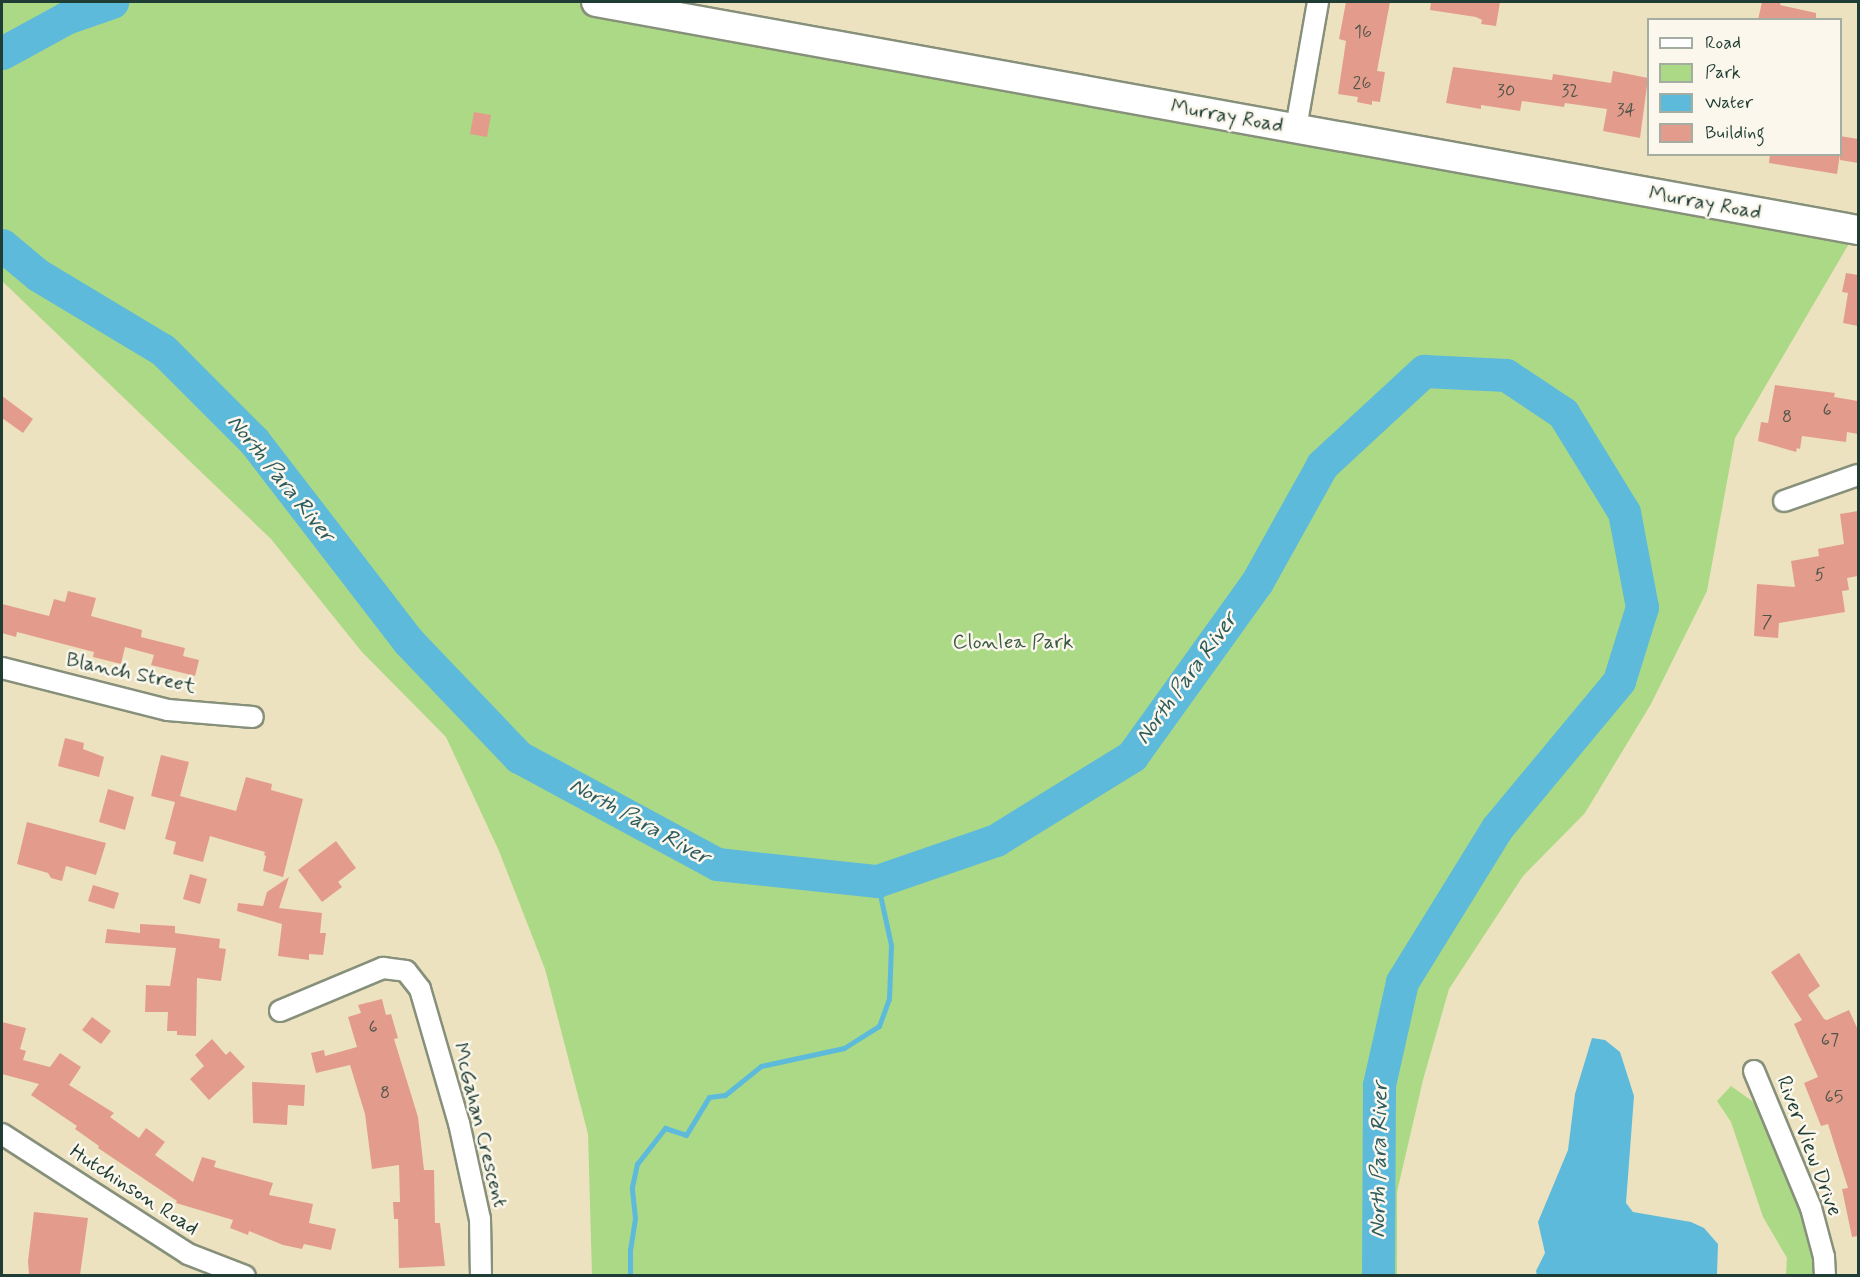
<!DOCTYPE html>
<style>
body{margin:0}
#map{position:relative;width:1860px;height:1277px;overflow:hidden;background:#ece2c0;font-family:Mynerve,sans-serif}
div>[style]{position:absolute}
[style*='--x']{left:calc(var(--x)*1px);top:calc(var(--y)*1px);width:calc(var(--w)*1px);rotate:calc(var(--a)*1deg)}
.green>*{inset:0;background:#acd986}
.water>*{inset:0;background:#5dbadb}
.stream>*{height:5px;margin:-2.5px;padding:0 2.5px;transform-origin:2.5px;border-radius:2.5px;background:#5dbadb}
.river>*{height:33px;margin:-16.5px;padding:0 16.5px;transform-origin:16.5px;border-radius:16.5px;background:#5dbadb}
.building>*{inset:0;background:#e39c8c}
.roads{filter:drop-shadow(2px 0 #86907a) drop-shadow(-2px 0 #86907a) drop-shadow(0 2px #86907a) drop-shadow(0 -2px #86907a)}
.street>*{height:20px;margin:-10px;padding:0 10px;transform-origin:10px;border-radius:10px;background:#fff}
.secondary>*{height:28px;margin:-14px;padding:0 14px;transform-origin:14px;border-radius:14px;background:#fff}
span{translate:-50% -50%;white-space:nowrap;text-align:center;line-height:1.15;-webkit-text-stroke:5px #fbf7ec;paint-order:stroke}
.number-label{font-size:18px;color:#50554a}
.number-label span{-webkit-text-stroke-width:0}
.street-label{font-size:21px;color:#1f3d34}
.park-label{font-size:21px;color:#3b5c44}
.water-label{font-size:22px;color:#2e5c5e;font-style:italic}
.frame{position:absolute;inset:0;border:3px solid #1f3d34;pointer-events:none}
.legend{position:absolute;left:1647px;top:18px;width:195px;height:138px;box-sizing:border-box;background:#fbf7ec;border:2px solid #a3ada2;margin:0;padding:8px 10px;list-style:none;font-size:18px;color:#1f3d34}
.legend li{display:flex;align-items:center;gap:12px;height:30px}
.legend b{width:30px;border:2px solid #a3ada2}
</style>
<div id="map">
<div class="green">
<i style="clip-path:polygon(2px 2px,596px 2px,1857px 230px,1735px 438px,1707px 591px,1651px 704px,1585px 813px,1523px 876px,1449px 989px,1423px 1080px,1397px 1192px,1397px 1275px,592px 1275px,588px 1134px,545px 969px,499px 851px,446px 737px,362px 652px,271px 539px,2px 281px)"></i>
<i style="clip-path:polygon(1731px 1086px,1759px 1106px,1810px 1236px,1817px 1275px,1786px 1275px,1787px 1258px,1763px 1217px,1731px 1122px,1717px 1101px)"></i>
</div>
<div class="water">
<i style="clip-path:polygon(1592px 1038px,1605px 1040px,1620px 1052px,1634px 1096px,1626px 1203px,1633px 1212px,1691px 1222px,1704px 1228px,1718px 1244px,1717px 1275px,1537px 1275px,1536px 1271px,1545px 1253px,1538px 1222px,1568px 1150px,1575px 1094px)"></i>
</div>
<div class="stream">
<i style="--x:630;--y:1276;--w:26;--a:-90"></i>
<i style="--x:630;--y:1250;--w:32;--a:-81"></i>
<i style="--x:635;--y:1218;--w:31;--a:-96"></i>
<i style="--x:632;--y:1187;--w:24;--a:-78"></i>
<i style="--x:637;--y:1164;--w:46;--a:-52.1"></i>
<i style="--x:665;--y:1128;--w:22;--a:18"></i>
<i style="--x:686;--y:1135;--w:44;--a:-58.8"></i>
<i style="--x:709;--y:1097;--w:16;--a:-7"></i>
<i style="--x:725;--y:1095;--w:46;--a:-38.9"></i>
<i style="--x:761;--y:1066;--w:85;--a:-12.2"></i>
<i style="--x:844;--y:1048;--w:41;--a:-32.2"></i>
<i style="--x:879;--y:1026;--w:29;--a:-70"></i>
<i style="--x:889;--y:999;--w:54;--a:-87.9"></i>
<i style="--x:891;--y:945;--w:66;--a:-102.3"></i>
</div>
<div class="river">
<i style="--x:2;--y:53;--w:73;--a:-28.7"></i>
<i style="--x:66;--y:18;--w:49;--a:-19.2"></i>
<i style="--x:2;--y:245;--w:47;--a:39.8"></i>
<i style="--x:38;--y:275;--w:146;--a:31"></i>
<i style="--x:163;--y:350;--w:129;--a:45"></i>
<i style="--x:254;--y:441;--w:252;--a:52.4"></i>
<i style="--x:408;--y:641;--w:161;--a:46.3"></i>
<i style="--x:519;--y:757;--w:225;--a:28.4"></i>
<i style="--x:717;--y:864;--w:161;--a:6.1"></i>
<i style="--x:877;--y:881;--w:126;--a:-19"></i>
<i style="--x:996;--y:840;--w:160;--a:-31.7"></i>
<i style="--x:1132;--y:756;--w:214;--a:-54.3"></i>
<i style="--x:1257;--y:582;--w:134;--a:-60.9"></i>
<i style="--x:1322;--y:465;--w:139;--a:-42.7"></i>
<i style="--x:1424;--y:371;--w:82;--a:2.8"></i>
<i style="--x:1506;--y:375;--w:69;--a:33.7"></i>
<i style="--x:1563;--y:413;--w:116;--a:58.4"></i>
<i style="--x:1624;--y:512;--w:97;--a:79.3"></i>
<i style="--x:1642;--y:607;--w:77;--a:107.3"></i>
<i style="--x:1619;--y:681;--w:191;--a:129.7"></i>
<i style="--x:1497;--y:828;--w:181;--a:121.7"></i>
<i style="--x:1402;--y:982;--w:106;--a:102.6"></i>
<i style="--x:1379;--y:1085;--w:191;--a:90.3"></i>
</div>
<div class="building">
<i style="clip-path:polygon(1346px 2px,1390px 2px,1377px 71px,1385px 72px,1380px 102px,1372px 101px,1372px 105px,1357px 102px,1358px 97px,1338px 94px,1346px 41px,1339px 39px)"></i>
<i style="clip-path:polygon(1431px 2px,1500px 2px,1496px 26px,1481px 24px,1482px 20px,1476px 17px,1430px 10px)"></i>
<i style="clip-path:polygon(1762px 2px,1781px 2px,1780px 5px,1816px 13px,1816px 20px,1758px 20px)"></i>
<i style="clip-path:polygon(1453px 67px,1552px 80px,1553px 74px,1611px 83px,1613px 71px,1648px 78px,1640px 138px,1603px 131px,1607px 109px,1565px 103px,1564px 107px,1522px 101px,1520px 111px,1481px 105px,1481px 109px,1446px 103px)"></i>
<i style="clip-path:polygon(474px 112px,491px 115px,487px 137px,470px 134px)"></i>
<i style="clip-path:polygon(1840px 136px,1858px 139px,1858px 163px,1840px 160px)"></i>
<i style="clip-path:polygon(1770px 154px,1840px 154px,1837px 174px,1769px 163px)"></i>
<i style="clip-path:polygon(1846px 273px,1858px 275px,1858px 326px,1843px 323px,1848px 293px,1842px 292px)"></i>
<i style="clip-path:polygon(1775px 385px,1835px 393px,1834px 397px,1858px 401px,1858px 434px,1847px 432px,1846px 442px,1802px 436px,1800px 449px,1797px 448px,1796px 452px,1758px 441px,1761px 422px,1768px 423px)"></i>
<i style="clip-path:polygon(2px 396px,33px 419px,23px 433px,2px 418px)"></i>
<i style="clip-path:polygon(1858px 511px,1858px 576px,1847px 578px,1849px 590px,1842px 591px,1845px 612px,1779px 623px,1778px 638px,1754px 636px,1757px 584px,1795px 587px,1791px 561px,1819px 556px,1818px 549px,1844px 544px,1840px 514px)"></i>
<i style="clip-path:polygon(68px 591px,96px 598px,91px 616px,142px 630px,141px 637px,185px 648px,183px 656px,199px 660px,195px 676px,151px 665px,154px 655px,125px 647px,121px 664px,93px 657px,94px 652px,17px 632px,16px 637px,2px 633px,2px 604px,49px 616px,54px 599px,65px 602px)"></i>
<i style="clip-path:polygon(65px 738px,84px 743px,83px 749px,104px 757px,99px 777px,58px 766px)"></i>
<i style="clip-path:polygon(161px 755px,189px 762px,180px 796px,236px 811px,246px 777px,272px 784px,271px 790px,303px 799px,283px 877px,263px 871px,266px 856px,264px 855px,265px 852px,210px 836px,203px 862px,173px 854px,176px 842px,165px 839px,175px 802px,151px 796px)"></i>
<i style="clip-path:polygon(108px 789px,134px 797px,125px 830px,99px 822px)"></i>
<i style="clip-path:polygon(27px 822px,106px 843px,96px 875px,66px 866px,62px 881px,51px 878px,48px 873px,17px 864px)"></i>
<i style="clip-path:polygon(336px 841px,356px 868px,338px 882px,342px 887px,322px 902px,298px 870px)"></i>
<i style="clip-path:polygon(190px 874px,207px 879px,200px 904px,183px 899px)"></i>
<i style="clip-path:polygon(289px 877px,279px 908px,322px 913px,320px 933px,326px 933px,323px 955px,309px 954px,309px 960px,278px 956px,282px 924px,237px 911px,238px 903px,263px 906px,267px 892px)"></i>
<i style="clip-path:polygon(93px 885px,119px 893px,114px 909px,88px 901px)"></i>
<i style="clip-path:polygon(140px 924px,175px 926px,175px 933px,220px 939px,219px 948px,226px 949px,221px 981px,197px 978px,196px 1036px,177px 1035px,177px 1031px,167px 1031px,168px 1012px,145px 1012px,146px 985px,170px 986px,176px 948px,105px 943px,107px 929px,140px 933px)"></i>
<i style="clip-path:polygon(1799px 953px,1820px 986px,1808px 995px,1824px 1019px,1827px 1020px,1849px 1010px,1858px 1030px,1858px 1236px,1852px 1237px,1842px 1189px,1848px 1188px,1828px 1124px,1821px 1126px,1804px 1083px,1818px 1077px,1794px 1024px,1802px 1020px,1771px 972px)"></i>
<i style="clip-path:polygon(382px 999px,386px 1015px,391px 1014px,398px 1038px,394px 1039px,418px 1117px,424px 1170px,434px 1170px,435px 1223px,440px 1223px,445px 1266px,399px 1268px,398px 1219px,394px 1219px,393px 1202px,400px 1202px,399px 1165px,372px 1169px,365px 1114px,350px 1065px,316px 1073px,311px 1053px,324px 1050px,325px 1056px,357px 1047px,348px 1017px,361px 1013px,358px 1005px)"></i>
<i style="clip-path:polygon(92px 1017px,111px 1031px,101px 1044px,82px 1030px)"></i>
<i style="clip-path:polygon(2px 1022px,26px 1028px,20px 1049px,26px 1051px,23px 1060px,50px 1067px,60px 1053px,81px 1067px,69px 1085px,114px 1113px,110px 1117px,139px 1138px,146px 1128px,165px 1142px,155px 1155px,193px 1182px,202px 1157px,216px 1161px,214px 1167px,273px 1183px,269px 1195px,313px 1204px,309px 1223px,336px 1229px,331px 1250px,304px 1244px,302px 1249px,283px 1245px,249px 1231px,248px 1235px,230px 1228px,233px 1220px,176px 1203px,177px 1201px,98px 1148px,99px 1146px,75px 1129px,77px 1126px,31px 1095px,39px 1084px,2px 1074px)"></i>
<i style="clip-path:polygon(212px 1039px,226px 1055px,230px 1051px,245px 1067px,209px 1100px,190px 1079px,204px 1066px,195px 1055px)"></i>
<i style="clip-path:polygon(252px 1082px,305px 1085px,304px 1106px,288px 1105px,287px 1125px,253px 1123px)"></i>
<i style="clip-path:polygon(34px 1212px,88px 1218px,80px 1275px,29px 1275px,28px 1261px)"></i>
</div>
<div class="roads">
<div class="street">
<i style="--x:1296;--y:128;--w:128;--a:-80.1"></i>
<i style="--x:1784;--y:501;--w:78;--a:-19.4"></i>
<i style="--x:2;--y:668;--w:171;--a:14.2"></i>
<i style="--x:168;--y:710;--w:85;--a:4.7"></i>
<i style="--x:280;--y:1011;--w:112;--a:-22.7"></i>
<i style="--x:383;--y:968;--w:23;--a:7"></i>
<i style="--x:406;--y:971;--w:23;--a:52"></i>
<i style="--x:420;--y:989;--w:140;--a:73.8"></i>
<i style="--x:459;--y:1123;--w:98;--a:77.7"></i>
<i style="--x:480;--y:1219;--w:57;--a:89"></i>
<i style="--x:1754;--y:1071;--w:148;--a:67.4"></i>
<i style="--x:1811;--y:1208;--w:51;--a:75.1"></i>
<i style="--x:1824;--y:1257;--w:19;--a:87"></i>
<i style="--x:2;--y:1134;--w:221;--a:32.8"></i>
<i style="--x:188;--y:1254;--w:61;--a:21.1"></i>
</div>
<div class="secondary">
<i style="--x:596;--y:2;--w:1282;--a:10.24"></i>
</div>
</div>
<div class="number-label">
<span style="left:1363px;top:32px">16</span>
<span style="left:1362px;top:83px">26</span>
<span style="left:1506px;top:91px">30</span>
<span style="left:1570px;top:91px">32</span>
<span style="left:1626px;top:110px">34</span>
<span style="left:1827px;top:410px">6</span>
<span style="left:1787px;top:417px">8</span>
<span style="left:1820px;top:575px">5</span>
<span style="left:1767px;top:622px">7</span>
<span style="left:373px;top:1027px">6</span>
<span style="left:1830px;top:1040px">67</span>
<span style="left:385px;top:1093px">8</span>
<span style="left:1834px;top:1097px">65</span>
</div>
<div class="street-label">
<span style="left:1227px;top:116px;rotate:10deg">Murray Road</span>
<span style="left:1705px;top:203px;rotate:10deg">Murray Road</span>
<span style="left:131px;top:673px;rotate:12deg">Blanch Street</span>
<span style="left:480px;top:1125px;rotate:76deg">McGahan Crescent</span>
<span style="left:1809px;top:1146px;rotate:69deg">River View Drive</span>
<span style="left:134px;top:1190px;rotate:33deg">Hutchinson Road</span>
</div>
<div class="park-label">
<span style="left:1013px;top:642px">Clonlea Park</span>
</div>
<div class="water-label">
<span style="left:280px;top:479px;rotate:51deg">North Para River</span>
<span style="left:1187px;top:679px;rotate:-54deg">North Para River</span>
<span style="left:639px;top:822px;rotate:29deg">North Para River</span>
<span style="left:1380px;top:1160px;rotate:-89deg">North Para River</span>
</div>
<div class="frame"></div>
<ul class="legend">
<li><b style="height:8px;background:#fff"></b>Road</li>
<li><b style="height:16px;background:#acd986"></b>Park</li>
<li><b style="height:16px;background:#5dbadb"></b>Water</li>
<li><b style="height:16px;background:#e39c8c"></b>Building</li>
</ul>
</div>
